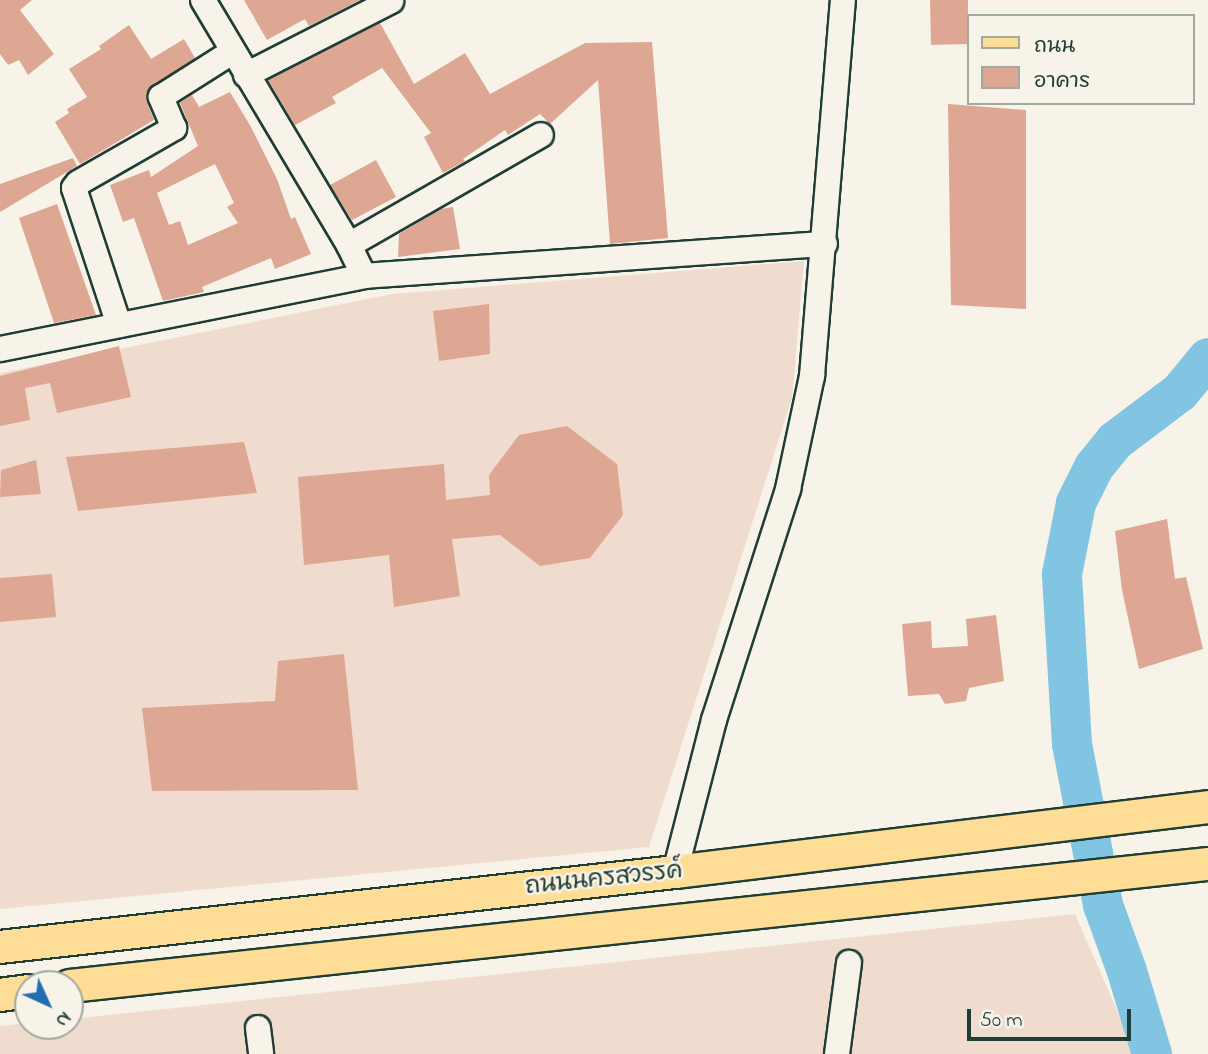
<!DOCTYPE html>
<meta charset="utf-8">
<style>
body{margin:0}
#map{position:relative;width:1208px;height:1054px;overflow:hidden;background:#f7f3e8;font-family:"Indie Flower","Playpen Sans Thai",sans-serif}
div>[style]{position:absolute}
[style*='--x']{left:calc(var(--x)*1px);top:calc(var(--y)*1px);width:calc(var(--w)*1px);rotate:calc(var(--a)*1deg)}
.built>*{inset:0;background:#efdccf}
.river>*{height:40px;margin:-20px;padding:0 20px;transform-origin:20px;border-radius:20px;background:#82c5e3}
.building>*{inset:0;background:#dda794}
.roads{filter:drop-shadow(2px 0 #1f3d34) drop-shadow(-2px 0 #1f3d34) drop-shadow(0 2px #1f3d34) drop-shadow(0 -2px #1f3d34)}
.minor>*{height:24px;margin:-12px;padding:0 12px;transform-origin:12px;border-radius:12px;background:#f7f3e8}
.major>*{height:32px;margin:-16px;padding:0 16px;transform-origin:16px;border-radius:16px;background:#fedd96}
span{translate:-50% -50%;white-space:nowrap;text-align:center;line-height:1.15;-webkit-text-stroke:5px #f7f3e8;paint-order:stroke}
.street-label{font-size:24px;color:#1f3d34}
.legend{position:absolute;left:967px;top:14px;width:228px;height:91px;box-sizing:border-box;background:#f7f3e8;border:2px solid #a1aaa0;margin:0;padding:9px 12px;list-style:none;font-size:21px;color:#1f3d34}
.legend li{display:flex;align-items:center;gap:14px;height:35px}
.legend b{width:35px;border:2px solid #a1aaa0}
.north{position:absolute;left:14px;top:970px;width:70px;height:70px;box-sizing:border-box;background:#f7f3e8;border:2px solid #a1aaa0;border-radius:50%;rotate:135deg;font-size:19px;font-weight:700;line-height:28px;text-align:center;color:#1f3d34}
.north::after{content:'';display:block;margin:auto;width:24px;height:32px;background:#1f6fb2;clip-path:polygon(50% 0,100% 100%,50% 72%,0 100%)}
.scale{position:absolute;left:967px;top:1009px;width:164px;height:32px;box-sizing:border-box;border:4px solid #1f3d34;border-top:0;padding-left:9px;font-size:21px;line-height:24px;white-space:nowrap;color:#1f3d34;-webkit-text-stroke:5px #f7f3e8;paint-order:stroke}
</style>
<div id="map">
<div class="built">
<i style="clip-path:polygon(804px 261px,792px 398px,649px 847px,0 909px,0 373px,392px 294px)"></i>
<i style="clip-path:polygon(1075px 914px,1136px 1054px,0 1054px,0 1026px,28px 1023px,28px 1026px,70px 1026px,70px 1019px)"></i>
</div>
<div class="river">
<i style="--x:1152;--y:1054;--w:87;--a:-106.8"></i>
<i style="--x:1127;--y:971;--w:70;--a:-110"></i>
<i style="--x:1103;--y:905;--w:164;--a:-100.9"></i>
<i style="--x:1072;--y:744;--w:170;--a:-93.4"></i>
<i style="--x:1062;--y:574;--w:72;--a:-78.8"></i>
<i style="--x:1076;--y:503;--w:40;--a:-63.4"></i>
<i style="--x:1094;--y:467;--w:33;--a:-51"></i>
<i style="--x:1115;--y:441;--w:81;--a:-37"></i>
<i style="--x:1180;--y:392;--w:44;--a:-50.5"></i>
</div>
<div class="building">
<i style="clip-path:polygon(0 0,32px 0,20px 10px,54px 54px,28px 75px,19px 60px,8px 65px,0 54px)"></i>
<i style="clip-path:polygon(244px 0,360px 0,309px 26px,305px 19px,267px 40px)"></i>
<i style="clip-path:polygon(930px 0,968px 0,968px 44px,931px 45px)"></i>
<i style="clip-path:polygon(380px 23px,414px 84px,465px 53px,490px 94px,585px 43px,652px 42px,668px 238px,610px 244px,598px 80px,550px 124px,540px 114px,508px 135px,505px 130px,463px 159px,465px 161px,443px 173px,424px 137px,431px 133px,382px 68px,332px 97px,336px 103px,295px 125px,268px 80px)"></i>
<i style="clip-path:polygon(129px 25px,151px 59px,184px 39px,195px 58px,149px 89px,147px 102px,154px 120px,80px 164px,55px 122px,69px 113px,67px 109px,87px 97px,69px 69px,101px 49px,99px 46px)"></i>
<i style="clip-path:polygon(evenodd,230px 92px,251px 127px,277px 179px,291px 219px,295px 217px,311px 254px,275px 269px,271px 258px,202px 287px,204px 292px,163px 301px,134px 218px,123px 222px,110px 185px,149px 170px,151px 177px,198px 146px,180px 103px,192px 95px,199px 107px,230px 92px,215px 164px,234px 203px,227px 207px,238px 223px,188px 245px,180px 221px,169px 225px,157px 193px,215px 164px)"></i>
<i style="clip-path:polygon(948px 104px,1026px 110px,1026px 309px,951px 305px)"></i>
<i style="clip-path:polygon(73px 158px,77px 166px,0 212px,0 184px)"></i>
<i style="clip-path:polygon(376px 160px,396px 197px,352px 220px,330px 185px)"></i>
<i style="clip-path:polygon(57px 204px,96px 315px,54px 323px,19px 218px)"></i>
<i style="clip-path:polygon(453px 207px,460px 249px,398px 257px,399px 234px,441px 209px)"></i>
<i style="clip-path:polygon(489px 304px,490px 354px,439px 361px,433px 311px)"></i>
<i style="clip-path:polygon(119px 346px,131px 397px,57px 413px,50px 383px,25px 388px,30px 420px,0 426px,0 376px)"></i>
<i style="clip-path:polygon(567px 426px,617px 464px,623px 515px,590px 558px,540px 566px,500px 535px,452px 539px,460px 596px,394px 607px,389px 555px,304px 565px,298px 477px,444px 464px,446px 500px,490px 495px,489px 475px,519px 435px)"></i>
<i style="clip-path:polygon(244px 442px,257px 493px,78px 511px,66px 457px)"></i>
<i style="clip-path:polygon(36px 460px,41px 494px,0 497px,1px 470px)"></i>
<i style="clip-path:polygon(1167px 519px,1175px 579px,1186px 577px,1203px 649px,1139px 669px,1122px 590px,1115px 531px)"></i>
<i style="clip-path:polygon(52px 574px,56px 617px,0 622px,0 578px)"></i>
<i style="clip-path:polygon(996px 615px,1004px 681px,969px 688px,966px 701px,945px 704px,939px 694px,908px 696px,902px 624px,931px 621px,932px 648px,968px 646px,966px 619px)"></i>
<i style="clip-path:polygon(344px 654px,358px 790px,152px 791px,142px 708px,275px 701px,278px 661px)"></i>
</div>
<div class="roads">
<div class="minor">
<i style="--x:246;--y:75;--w:163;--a:-27"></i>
<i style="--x:349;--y:245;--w:221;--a:-29.8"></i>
<i style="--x:364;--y:276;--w:462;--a:-4"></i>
<i style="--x:119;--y:325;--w:144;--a:-108.2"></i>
<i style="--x:74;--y:188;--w:6;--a:-51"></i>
<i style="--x:78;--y:183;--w:111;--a:-29.8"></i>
<i style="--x:174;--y:128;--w:34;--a:-113"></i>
<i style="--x:161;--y:97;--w:84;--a:-32.4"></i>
<i style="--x:0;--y:349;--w:371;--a:-11.3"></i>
<i style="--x:364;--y:276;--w:34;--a:-116"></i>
<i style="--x:349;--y:245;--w:285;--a:-120.8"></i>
<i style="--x:675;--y:872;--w:157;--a:-75.6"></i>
<i style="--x:714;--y:720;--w:243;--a:-72.2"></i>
<i style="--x:788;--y:489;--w:116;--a:-78"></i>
<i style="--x:812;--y:376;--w:377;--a:-85.3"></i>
<i style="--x:258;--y:1028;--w:26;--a:83"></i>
<i style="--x:837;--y:1054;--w:92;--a:-82.5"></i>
</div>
<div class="major">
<i style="--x:0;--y:947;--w:679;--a:-6.34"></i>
<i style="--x:675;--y:872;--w:537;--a:-6.95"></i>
<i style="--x:70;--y:986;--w:1145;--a:-6.12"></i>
<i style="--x:0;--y:995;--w:28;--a:-8"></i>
</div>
</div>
<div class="street-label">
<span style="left:604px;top:880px;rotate:-6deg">ถนนนครสวรรค์</span>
</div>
<ul class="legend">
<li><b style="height:9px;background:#fedd96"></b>ถนน</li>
<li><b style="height:19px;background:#dda794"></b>อาคาร</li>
</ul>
<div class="north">N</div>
<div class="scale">50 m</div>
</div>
